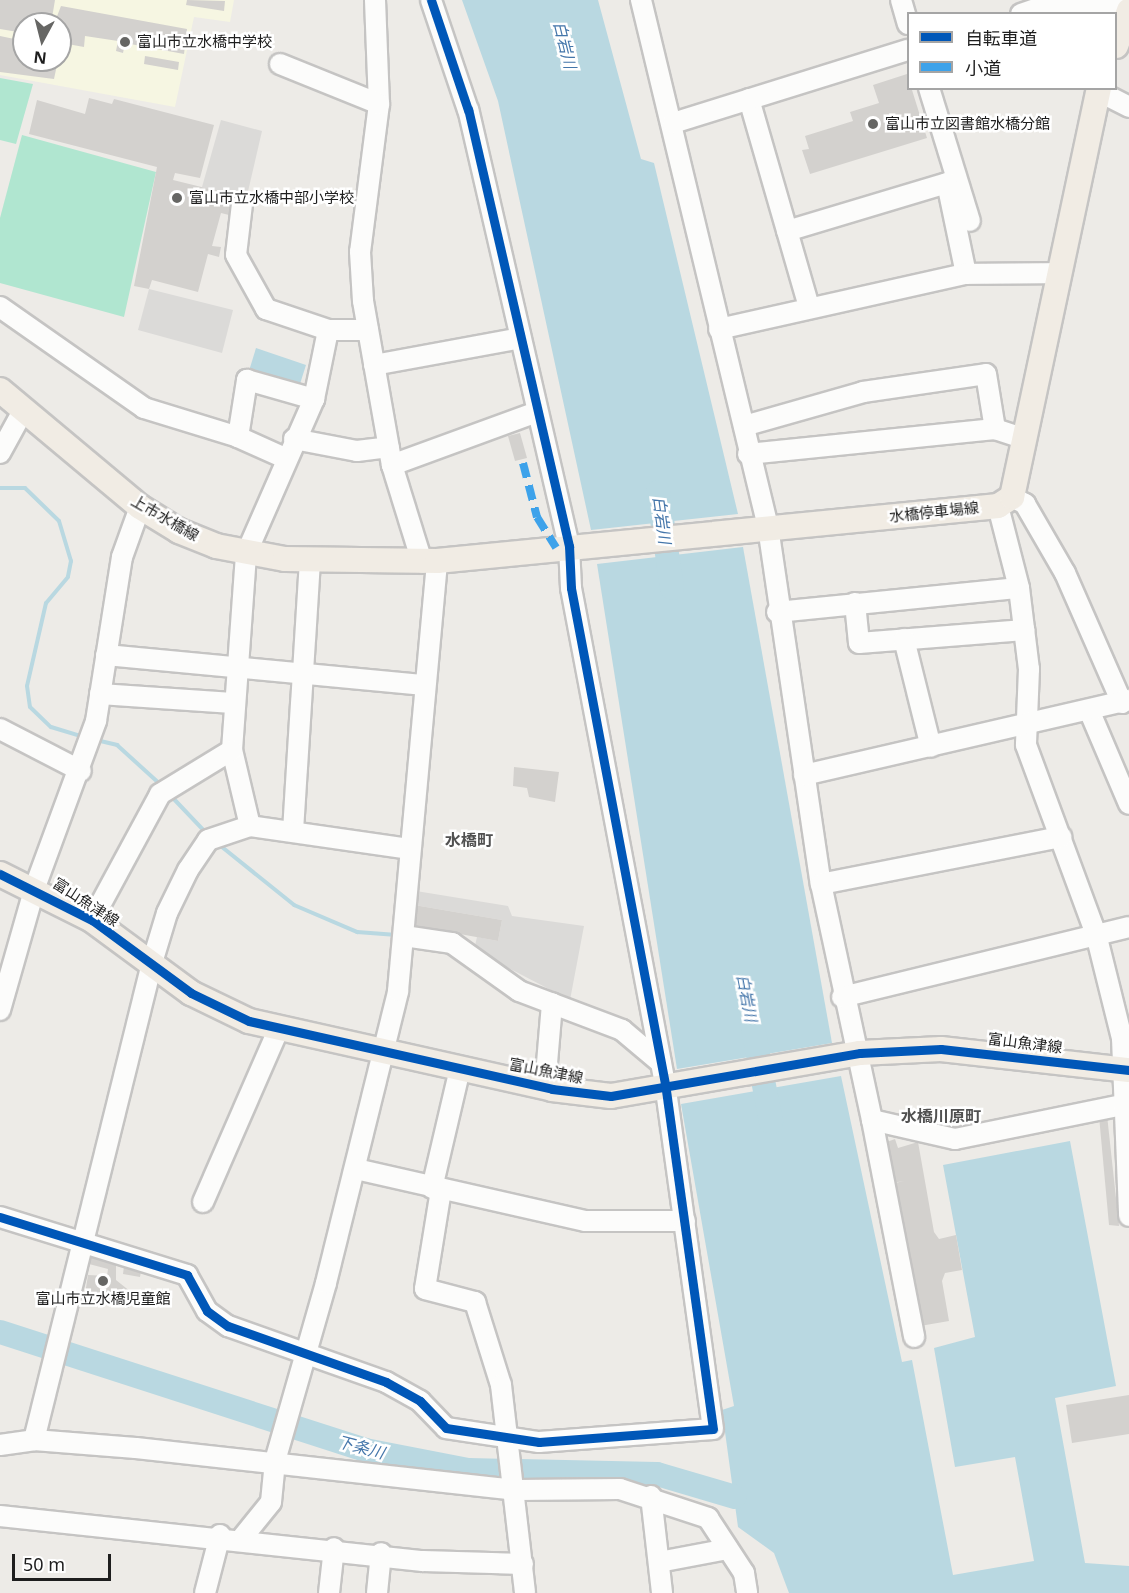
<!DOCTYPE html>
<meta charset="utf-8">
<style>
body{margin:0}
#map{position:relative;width:1129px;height:1593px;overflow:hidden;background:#edebe7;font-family:"Noto Sans","Noto Sans JP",sans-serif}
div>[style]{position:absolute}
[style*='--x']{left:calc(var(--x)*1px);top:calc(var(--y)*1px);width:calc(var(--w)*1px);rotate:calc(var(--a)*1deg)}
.education>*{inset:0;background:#f6f6e2}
.religious>*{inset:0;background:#dbdad8}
.pitch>*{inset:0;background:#b0e6d0}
.water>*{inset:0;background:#b9d8e1}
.stream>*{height:4px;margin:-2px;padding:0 2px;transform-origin:2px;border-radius:2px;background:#b9d8e1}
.river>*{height:24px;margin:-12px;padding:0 12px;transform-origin:12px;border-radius:12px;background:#b9d8e1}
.building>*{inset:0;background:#d3d1ce}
.roads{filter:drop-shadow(2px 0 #c5c4c3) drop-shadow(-2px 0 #c5c4c3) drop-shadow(0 2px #c5c4c3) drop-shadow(0 -2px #c5c4c3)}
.minor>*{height:20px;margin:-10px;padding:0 10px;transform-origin:10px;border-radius:10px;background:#fcfcfb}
.major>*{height:24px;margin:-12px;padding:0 12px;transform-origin:12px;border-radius:12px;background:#f1ece4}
.quiet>*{height:8px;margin-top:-4px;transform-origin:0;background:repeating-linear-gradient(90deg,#3da2ea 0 15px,transparent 0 23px)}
.cycleway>*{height:9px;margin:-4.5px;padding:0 4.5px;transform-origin:4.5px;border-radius:4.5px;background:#0057b8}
.dots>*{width:16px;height:16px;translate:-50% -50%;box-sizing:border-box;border:3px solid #fff;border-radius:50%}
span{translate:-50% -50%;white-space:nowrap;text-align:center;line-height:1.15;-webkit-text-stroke:5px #fff;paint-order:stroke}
.poi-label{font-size:15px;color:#1e1e1e}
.left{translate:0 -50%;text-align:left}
.street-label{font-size:15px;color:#1e1e1e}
.water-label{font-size:16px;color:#4476aa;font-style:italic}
.neighbourhood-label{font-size:16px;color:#515151;font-weight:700}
.legend{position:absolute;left:907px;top:12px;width:210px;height:78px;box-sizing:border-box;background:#fff;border:2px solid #a5a5a5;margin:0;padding:8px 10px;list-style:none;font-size:18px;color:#1e1e1e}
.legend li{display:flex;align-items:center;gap:12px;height:30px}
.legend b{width:30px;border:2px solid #a5a5a5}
.north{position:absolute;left:12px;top:12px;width:60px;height:60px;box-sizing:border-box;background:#fff;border:2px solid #a5a5a5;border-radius:50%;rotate:187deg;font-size:16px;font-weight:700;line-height:24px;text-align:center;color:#1e1e1e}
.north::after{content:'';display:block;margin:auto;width:21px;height:27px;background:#666664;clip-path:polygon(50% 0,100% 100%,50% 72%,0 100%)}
.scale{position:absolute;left:12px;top:1554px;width:99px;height:27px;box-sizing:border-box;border:3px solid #1e1e1e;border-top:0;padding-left:8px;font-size:18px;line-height:21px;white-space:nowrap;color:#1e1e1e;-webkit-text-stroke:4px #fff;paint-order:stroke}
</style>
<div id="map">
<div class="education">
<i style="clip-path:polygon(evenodd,0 0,234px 0,230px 22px,194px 17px,175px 107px,0 75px,0 0,24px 24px,60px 24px,60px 60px,24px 60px,24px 24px)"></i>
</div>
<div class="religious">
<i style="clip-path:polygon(221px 120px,262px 131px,246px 200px,202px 187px)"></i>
<i style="clip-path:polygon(149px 289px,233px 310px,222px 353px,138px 330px)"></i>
<i style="clip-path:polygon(416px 891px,508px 906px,512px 916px,584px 926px,570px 1000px,474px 950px,477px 937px,498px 941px,502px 920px,414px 905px)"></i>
</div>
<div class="pitch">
<i style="clip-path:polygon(0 78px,33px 84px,16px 144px,0 140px)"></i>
<i style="clip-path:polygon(22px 135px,156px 172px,124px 317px,0 283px,0 218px)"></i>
</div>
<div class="water">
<i style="clip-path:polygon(462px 0,598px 0,641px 159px,654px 163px,738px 514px,591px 530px,498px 101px)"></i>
<i style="clip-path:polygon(256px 348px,306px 365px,299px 387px,249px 371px)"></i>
<i style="clip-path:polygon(743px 547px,832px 1043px,677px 1069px,597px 564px)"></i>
<i style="clip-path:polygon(841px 1076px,902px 1362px,912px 1360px,953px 1575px,1034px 1561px,1015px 1457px,955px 1467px,934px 1348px,975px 1337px,943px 1165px,1070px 1141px,1116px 1386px,1055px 1398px,1085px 1563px,1129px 1566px,1129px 1593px,789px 1593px,774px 1553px,738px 1527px,722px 1410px,734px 1406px,681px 1104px)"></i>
</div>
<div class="stream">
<i style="--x:0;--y:488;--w:25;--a:0"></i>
<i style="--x:25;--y:488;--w:47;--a:44.1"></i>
<i style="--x:59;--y:521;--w:42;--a:73.3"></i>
<i style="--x:71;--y:561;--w:16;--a:101"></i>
<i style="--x:68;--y:577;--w:34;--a:130"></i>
<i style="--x:46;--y:603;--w:85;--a:102.9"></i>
<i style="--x:27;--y:686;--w:21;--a:82"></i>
<i style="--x:30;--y:707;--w:29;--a:44"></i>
<i style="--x:51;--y:727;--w:34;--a:17"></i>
<i style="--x:96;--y:740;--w:22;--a:13"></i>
<i style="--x:117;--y:745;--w:61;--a:42.3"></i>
<i style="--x:171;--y:796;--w:52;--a:46.5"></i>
<i style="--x:217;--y:843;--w:99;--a:38.8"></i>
<i style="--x:294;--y:905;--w:69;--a:23.2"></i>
<i style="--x:357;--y:932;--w:40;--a:4.3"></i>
<i style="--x:610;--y:1035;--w:17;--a:33"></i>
</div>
<div class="river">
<i style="--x:658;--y:492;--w:97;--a:81.7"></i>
<i style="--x:752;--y:1023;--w:101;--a:79.1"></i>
<i style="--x:0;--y:1332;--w:384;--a:17.9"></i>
<i style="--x:365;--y:1450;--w:105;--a:11"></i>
<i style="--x:468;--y:1470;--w:189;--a:1.2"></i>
<i style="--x:657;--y:1474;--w:81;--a:16.4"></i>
</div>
<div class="building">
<i style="clip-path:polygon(0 0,55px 0,51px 24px,24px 24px,24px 33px,0 29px)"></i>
<i style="clip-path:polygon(187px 0,225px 1px,224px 11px,186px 5px)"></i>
<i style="clip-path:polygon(61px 6px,187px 29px,184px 54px,125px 43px,123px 53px,116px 51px,118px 41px,85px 36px,84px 47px,62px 43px,64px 31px,54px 24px)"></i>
<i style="clip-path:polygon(0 36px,24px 41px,24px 60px,58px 60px,54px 79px,0 72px)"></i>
<i style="clip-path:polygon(145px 56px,179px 62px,178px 70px,144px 64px)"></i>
<i style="clip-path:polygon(907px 74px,927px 138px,810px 174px,802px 150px,809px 149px,805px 136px,853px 121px,850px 112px,879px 103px,873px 85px)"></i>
<i style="clip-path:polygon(89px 98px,112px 104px,114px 99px,214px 125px,200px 178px,175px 173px,173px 180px,234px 195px,229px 215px,221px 213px,212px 246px,221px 247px,219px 257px,208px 254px,198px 292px,152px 280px,149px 289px,134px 286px,157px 167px,29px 134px,37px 100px,85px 114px)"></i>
<i style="clip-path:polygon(520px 433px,527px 458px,515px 461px,508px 436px)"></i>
<i style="clip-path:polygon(514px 767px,559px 772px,555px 802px,529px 797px,527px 788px,513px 786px)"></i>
<i style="clip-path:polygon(414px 905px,502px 920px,498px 941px,411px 925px)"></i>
<i style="clip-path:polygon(1107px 1115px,1119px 1226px,1109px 1225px,1099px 1116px)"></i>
<i style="clip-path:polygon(895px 1139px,898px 1148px,918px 1142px,934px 1232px,939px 1239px,956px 1235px,962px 1270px,945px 1273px,942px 1281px,949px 1321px,920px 1326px,895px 1183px,904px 1181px,892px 1183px,884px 1143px)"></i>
<i style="clip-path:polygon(90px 1254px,142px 1266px,140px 1277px,123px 1274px,124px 1266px,116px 1266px,116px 1280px,131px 1292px,129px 1308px,85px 1294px,88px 1275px,107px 1276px,108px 1269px,89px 1264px)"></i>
<i style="clip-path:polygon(1129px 1395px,1129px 1434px,1072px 1443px,1066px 1405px)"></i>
</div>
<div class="roads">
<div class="minor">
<i style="--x:375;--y:0;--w:104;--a:87.8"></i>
<i style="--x:379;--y:104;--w:149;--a:97.3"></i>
<i style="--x:360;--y:252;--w:49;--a:86.5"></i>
<i style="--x:363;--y:301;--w:167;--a:80"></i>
<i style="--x:392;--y:465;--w:102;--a:72.8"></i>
<i style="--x:641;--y:0;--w:542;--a:76.45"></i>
<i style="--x:768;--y:527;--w:361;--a:81.6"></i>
<i style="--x:821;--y:884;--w:241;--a:77.8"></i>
<i style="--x:872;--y:1120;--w:85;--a:12.9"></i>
<i style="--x:955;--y:1139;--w:170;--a:-11.5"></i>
<i style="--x:901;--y:0;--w:25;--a:74"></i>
<i style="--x:1021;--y:14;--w:36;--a:-19"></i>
<i style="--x:1055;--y:2;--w:74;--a:3.1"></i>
<i style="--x:280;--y:64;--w:107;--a:22"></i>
<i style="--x:929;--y:88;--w:139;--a:72.9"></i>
<i style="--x:1098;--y:91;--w:35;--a:27"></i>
<i style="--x:749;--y:99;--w:216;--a:73.9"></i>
<i style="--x:673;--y:123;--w:246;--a:-17.3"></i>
<i style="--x:242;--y:204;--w:51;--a:96.7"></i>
<i style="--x:236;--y:255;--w:62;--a:60.9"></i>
<i style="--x:266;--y:309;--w:65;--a:18.7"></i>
<i style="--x:787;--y:231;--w:167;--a:-16.7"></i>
<i style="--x:947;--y:183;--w:93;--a:78.2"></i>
<i style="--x:0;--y:307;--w:176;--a:35"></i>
<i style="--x:144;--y:408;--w:98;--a:17.1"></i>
<i style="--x:238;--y:437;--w:58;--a:-81"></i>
<i style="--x:247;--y:380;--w:70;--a:15.8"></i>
<i style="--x:719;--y:329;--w:253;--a:-12.6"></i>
<i style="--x:966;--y:274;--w:95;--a:-0.6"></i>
<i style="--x:374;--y:365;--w:149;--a:-10.4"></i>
<i style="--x:744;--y:426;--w:124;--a:-15.9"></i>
<i style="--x:863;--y:392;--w:124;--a:-8.3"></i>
<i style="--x:986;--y:374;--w:56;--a:80.7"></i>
<i style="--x:995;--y:429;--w:28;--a:18"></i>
<i style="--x:238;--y:437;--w:51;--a:24.1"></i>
<i style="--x:294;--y:439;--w:64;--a:10.8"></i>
<i style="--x:357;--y:451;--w:32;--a:-7"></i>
<i style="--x:0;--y:453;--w:48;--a:-61.3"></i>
<i style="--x:748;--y:454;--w:248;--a:-5.8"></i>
<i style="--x:392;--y:465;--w:151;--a:-20.1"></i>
<i style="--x:1012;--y:497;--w:15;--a:28"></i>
<i style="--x:1025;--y:504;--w:80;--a:59.9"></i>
<i style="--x:1065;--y:573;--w:142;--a:66.3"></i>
<i style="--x:998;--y:506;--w:85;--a:75.6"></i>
<i style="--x:1019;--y:588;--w:82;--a:83"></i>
<i style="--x:1029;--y:669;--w:76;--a:92.3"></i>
<i style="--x:1026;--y:745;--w:202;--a:69.7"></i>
<i style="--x:1096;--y:934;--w:107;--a:76"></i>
<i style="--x:1122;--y:1038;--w:178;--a:87.7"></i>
<i style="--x:855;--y:603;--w:40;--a:84.3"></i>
<i style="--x:859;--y:643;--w:166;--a:-4.5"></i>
<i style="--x:777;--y:612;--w:243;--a:-5.7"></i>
<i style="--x:904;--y:639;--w:111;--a:76"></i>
<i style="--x:106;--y:655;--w:320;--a:5.4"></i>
<i style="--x:100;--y:694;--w:133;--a:3.9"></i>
<i style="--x:1089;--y:710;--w:102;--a:66.9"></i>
<i style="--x:0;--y:729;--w:91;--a:27.4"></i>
<i style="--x:804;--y:775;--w:334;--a:-13"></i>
<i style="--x:250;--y:826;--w:78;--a:-103.3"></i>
<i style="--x:232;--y:750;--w:196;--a:-85.9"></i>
<i style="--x:246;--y:554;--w:169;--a:-66.3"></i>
<i style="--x:314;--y:399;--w:70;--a:-78.5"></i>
<i style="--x:328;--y:330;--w:40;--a:0"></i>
<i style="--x:293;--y:831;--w:272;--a:-86.4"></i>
<i style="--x:821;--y:884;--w:245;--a:-11.1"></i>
<i style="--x:92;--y:920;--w:143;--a:-61.6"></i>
<i style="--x:160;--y:794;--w:84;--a:-31.4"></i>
<i style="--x:404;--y:936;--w:49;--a:8.3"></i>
<i style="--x:452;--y:943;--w:82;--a:35.6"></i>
<i style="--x:519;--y:991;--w:110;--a:20.7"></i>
<i style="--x:622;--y:1030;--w:51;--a:40.2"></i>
<i style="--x:842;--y:997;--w:295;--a:-13.7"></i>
<i style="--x:0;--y:1010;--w:128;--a:-74.1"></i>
<i style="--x:35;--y:887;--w:177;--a:-69.8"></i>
<i style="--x:96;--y:721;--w:166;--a:-81"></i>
<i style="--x:122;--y:557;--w:53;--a:-70.2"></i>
<i style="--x:545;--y:1087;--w:84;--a:-85.2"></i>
<i style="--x:872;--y:1120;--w:221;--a:79"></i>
<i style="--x:356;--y:1169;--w:235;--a:12.8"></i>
<i style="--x:585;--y:1221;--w:100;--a:0"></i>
<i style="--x:432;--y:1188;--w:122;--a:-76.8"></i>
<i style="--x:441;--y:1190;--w:100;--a:99.2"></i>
<i style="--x:425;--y:1289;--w:52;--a:14.6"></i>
<i style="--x:475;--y:1302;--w:87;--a:72.6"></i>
<i style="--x:501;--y:1385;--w:209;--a:83.4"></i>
<i style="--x:203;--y:1202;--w:188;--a:-66.4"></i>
<i style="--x:0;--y:1217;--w:196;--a:17.2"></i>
<i style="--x:187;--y:1275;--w:41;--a:60.9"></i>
<i style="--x:207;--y:1311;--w:26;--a:36"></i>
<i style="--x:228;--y:1326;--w:168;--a:19.5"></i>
<i style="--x:386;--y:1382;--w:39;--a:29"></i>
<i style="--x:420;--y:1401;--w:37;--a:46"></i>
<i style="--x:446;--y:1428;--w:94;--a:8.6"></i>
<i style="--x:539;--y:1442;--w:174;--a:-4.3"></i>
<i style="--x:713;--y:1429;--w:343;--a:-97.9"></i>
<i style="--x:666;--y:1089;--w:510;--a:-100.74"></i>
<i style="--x:571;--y:588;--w:42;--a:-92.7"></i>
<i style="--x:569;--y:546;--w:448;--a:-103"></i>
<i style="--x:468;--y:110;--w:116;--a:-108.6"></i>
<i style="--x:34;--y:1440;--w:488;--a:-76.1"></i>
<i style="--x:151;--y:966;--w:55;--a:-73.2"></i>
<i style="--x:167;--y:913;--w:48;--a:-64"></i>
<i style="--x:188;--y:870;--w:36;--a:-56"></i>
<i style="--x:208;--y:840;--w:44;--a:-18.4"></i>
<i style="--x:250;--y:826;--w:161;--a:8.2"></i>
<i style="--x:0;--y:1445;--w:34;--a:-8"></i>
<i style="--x:34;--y:1440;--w:102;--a:4.5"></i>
<i style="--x:136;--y:1448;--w:383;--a:6.3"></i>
<i style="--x:517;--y:1490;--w:103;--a:-0.6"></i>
<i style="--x:620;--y:1489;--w:93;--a:18.2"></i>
<i style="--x:708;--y:1518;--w:66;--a:56.8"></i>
<i style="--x:744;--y:1573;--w:20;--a:81"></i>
<i style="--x:651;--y:1496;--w:98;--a:83.5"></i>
<i style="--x:0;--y:1516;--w:425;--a:6.1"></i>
<i style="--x:423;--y:1561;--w:100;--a:1.7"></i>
<i style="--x:242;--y:1538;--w:46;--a:-51.1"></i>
<i style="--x:271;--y:1502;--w:41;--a:-84.4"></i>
<i style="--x:275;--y:1461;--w:185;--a:-74"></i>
<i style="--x:326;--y:1283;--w:301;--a:-76.1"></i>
<i style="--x:398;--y:991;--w:432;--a:-84.8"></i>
<i style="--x:659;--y:1562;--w:70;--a:-10.7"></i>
<i style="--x:205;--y:1593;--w:60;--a:-75.5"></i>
<i style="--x:329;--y:1593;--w:45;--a:-83.7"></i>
<i style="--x:377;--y:1593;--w:40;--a:-84.3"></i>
</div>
<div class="major">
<i style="--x:1116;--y:46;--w:38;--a:-70"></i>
<i style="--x:0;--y:390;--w:182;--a:39.9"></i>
<i style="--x:140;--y:507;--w:46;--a:31.6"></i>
<i style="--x:179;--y:531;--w:40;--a:22"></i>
<i style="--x:216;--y:546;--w:70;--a:10.7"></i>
<i style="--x:285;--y:559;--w:152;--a:0.8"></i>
<i style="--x:437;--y:561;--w:564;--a:-5.6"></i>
<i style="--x:998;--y:506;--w:17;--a:-33"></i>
<i style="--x:1012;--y:497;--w:418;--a:-78"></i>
<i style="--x:0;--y:874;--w:103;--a:26.6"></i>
<i style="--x:92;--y:920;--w:123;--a:36.4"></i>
<i style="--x:191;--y:993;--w:64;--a:25.8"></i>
<i style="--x:249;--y:1021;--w:311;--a:12.6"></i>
<i style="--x:552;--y:1089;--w:59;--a:6.8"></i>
<i style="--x:611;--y:1096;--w:253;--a:-9.8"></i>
<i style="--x:860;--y:1053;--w:81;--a:-2.8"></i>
<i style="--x:941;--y:1049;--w:189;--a:6.4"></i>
</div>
</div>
<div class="quiet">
<i style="--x:523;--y:463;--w:56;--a:75.5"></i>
<i style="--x:537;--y:517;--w:36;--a:58"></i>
</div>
<div class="cycleway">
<i style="--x:0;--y:874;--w:103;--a:26.6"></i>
<i style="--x:92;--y:920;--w:123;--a:36.4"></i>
<i style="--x:191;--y:993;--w:64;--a:25.8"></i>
<i style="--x:249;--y:1021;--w:311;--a:12.6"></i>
<i style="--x:552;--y:1089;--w:59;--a:6.8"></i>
<i style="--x:611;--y:1096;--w:253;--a:-9.8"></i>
<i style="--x:860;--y:1053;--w:81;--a:-2.8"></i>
<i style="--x:941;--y:1049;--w:189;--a:6.4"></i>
<i style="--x:0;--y:1217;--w:196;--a:17.2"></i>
<i style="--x:187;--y:1275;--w:41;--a:60.9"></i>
<i style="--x:207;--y:1311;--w:26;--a:36"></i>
<i style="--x:228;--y:1326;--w:168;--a:19.5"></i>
<i style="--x:386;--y:1382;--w:39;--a:29"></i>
<i style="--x:420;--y:1401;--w:37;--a:46"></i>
<i style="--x:446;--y:1428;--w:94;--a:8.6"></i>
<i style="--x:539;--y:1442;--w:174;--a:-4.3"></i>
<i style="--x:713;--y:1429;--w:343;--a:-97.9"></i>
<i style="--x:666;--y:1089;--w:510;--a:-100.74"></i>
<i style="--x:571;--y:588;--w:42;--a:-92.7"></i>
<i style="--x:569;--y:546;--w:448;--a:-103"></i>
<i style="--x:468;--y:110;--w:116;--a:-108.6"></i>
</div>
<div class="dots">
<i style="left:125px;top:42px;background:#666664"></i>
<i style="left:873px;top:124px;background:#666664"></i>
<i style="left:177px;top:198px;background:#666664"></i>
<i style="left:103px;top:1281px;background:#666664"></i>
</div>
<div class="poi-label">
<span class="left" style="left:137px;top:42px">富山市立水橋中学校</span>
<span class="left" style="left:885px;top:124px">富山市立図書館水橋分館</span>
<span class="left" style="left:189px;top:198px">富山市立水橋中部小学校</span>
<span style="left:103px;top:1299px">富山市立水橋児童館</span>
</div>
<div class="street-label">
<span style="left:934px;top:512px;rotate:-6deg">水橋停車場線</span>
<span style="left:165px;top:518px;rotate:30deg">上市水橋線</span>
<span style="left:86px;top:902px;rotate:33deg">富山魚津線</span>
<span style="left:1025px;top:1043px;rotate:7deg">富山魚津線</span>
<span style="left:546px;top:1071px;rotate:11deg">富山魚津線</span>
</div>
<div class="water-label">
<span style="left:565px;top:45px;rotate:76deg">白岩川</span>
<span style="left:662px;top:520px;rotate:82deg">白岩川</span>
<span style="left:747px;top:998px;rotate:79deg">白岩川</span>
<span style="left:361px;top:1447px;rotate:15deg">下条川</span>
</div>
<div class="neighbourhood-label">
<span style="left:469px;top:840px">水橋町</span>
<span style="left:941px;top:1116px">水橋川原町</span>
</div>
<ul class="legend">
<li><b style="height:8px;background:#0057b8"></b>自転車道</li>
<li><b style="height:8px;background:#3da2ea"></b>小道</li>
</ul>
<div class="north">N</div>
<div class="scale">50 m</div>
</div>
